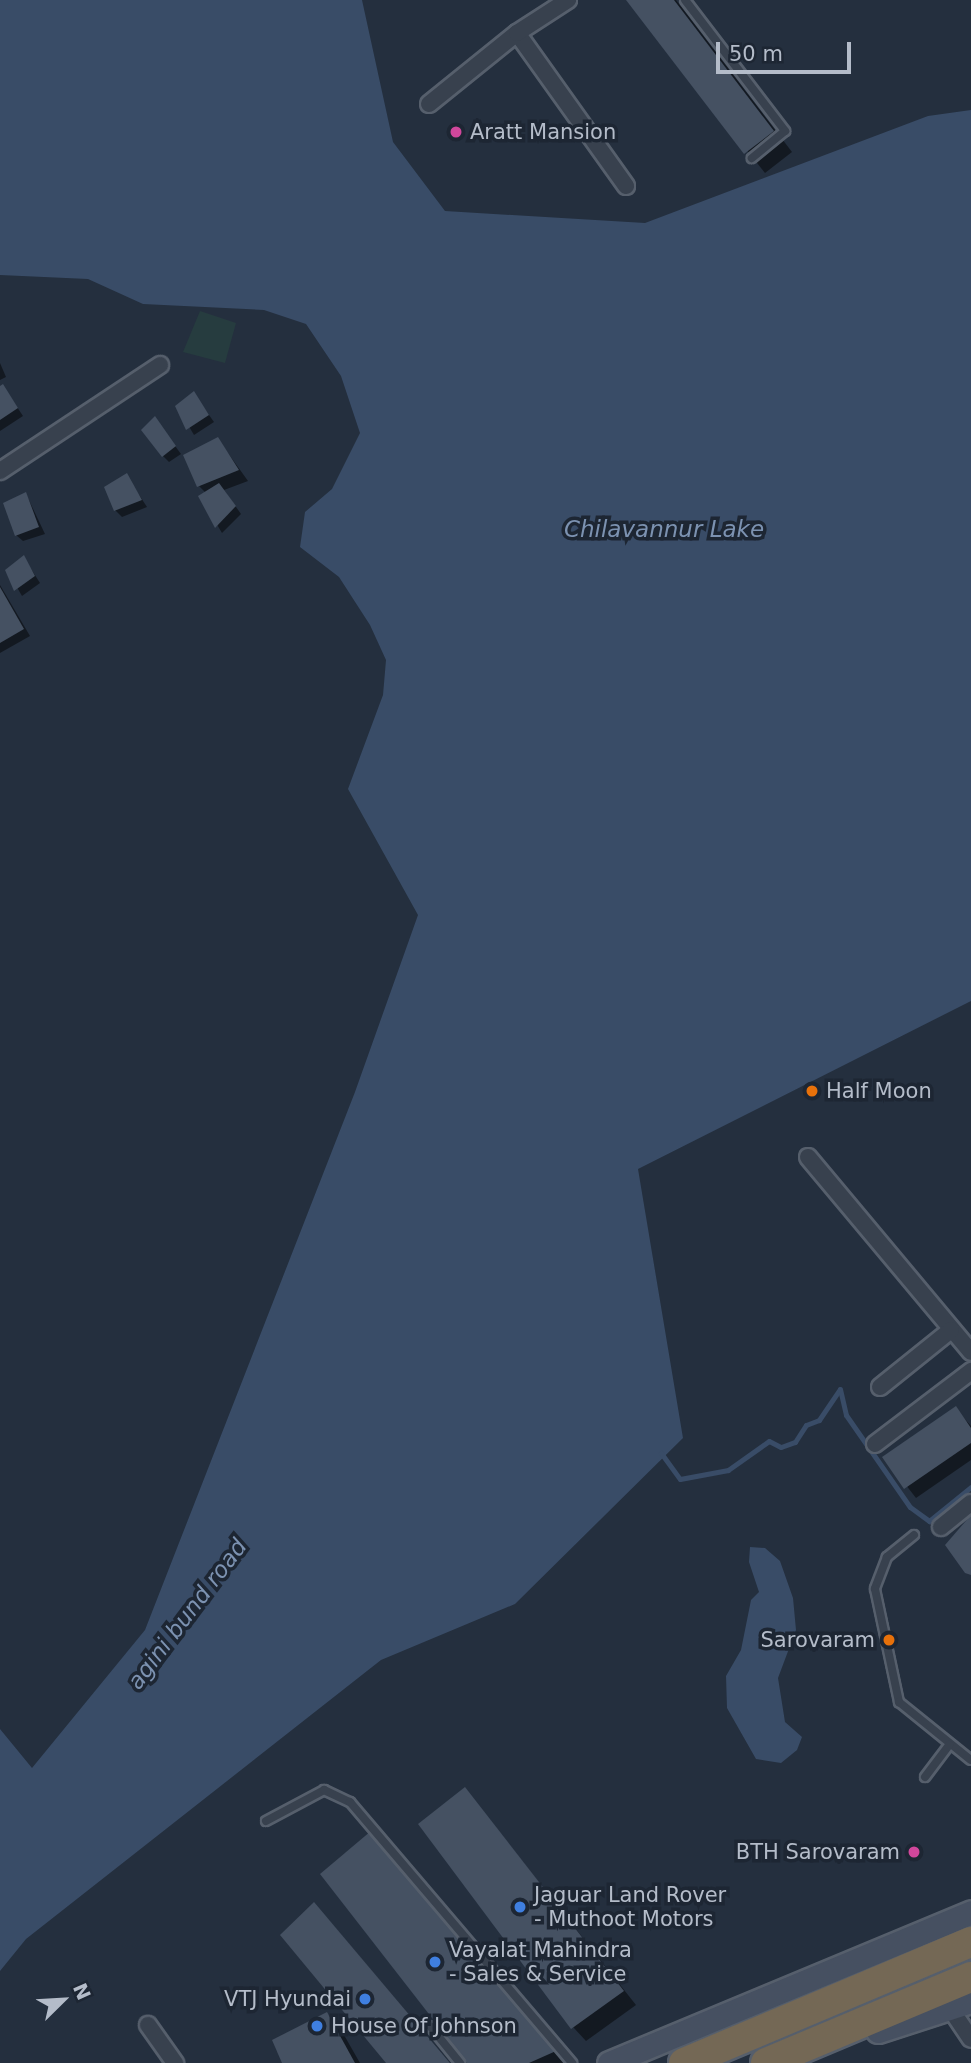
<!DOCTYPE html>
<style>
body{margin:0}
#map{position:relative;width:971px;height:2063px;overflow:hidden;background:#242f3e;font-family:"DejaVu Sans",sans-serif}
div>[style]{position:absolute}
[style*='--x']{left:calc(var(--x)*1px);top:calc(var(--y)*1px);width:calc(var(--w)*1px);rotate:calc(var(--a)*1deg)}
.green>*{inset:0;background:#263c3f}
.water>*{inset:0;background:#394c67}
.shadow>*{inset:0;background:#0007}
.stream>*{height:5px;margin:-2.5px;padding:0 2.5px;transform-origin:2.5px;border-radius:2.5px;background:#394c67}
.building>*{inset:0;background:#455162}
.roads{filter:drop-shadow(2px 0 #565f6c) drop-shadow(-2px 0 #565f6c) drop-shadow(0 2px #565f6c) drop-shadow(0 -2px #565f6c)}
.lane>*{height:8px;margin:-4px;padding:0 4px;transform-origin:4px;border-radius:4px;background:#38414e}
.street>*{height:16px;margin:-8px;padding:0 8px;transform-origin:8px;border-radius:8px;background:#38414e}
.secondary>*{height:23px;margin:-11.5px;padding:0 11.5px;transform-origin:11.5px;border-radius:11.5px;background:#465061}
.highway>*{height:30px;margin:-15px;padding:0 15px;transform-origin:15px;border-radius:15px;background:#746855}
.dots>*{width:19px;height:19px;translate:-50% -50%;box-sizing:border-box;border:4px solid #1d2633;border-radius:50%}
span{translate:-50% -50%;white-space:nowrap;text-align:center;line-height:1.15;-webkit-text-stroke:7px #1d2633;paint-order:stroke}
.poi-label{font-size:21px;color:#b4bcc9}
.left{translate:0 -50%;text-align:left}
.right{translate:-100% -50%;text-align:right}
.water-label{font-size:23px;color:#7c92b1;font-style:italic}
.north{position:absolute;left:28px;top:1965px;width:70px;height:70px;-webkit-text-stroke:5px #1d2633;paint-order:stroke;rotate:66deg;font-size:19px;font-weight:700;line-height:28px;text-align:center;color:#b4bcc9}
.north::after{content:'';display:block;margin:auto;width:24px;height:32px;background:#b4bcc9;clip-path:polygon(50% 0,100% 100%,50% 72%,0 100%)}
.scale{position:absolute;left:716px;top:42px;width:135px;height:32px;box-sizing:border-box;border:4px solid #b4bcc9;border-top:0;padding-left:9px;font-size:21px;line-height:24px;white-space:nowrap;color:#b4bcc9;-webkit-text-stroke:5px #1d2633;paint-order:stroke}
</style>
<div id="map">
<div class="green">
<i style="clip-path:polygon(200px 311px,236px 323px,225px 363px,183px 352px)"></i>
</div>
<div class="water">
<i style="clip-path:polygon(0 0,362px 0,393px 142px,445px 211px,645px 223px,928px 116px,971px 110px,971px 1001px,638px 1169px,683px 1438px,515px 1604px,381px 1660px,26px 1939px,0 1971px,0 1729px,32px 1768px,145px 1630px,355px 1092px,418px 915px,348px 789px,383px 695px,386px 660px,370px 625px,339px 577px,300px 547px,305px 512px,332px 489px,360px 433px,341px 376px,306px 324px,264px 310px,143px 304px,88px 279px,0 275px)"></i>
<i style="clip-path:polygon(750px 1547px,765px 1548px,780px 1561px,793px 1598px,796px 1630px,778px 1678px,785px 1722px,802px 1737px,797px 1750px,781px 1763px,756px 1759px,727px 1708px,726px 1676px,741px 1650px,751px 1600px,759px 1592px,749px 1562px)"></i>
</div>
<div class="shadow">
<i style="clip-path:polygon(628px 0,676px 0,792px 152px,765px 173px)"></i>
<i style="clip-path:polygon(0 363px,6px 377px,0 380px)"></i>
<i style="clip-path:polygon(3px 386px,23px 416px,0 431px,0 388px)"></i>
<i style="clip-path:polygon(194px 394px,214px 422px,194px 435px,177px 406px)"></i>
<i style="clip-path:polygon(155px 419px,181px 454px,169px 462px,163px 456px)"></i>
<i style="clip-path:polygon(218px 439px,248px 481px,224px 490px,241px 514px,222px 533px,200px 496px,206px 493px,199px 486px)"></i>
<i style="clip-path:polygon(126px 475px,147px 507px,122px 517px,115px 510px)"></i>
<i style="clip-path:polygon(26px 494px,45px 534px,23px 541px,16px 535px)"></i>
<i style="clip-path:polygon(24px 558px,40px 583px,22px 596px,7px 570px)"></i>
<i style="clip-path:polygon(0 585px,30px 636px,0 653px)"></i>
<i style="clip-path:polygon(955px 1408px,971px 1426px,971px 1460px,916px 1498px,885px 1458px)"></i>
<i style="clip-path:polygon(465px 1789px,636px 2005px,586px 2041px,573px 2027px)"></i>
<i style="clip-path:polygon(385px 1847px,567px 2063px,470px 2063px)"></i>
<i style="clip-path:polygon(327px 1918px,450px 2063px,388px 2063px)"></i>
<i style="clip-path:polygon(327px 2014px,340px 2028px,360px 2063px,284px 2063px)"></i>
</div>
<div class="stream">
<i style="--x:661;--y:1453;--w:32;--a:54"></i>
<i style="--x:680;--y:1479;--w:49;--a:-10.6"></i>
<i style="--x:728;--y:1470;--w:50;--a:-35.3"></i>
<i style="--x:769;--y:1441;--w:13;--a:27"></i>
<i style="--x:781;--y:1447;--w:15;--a:-20"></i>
<i style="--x:795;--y:1442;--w:20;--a:-57"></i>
<i style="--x:806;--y:1425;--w:14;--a:-21"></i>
<i style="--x:819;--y:1420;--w:37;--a:-56"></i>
<i style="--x:840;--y:1389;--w:27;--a:77"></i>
<i style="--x:846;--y:1415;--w:112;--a:55.2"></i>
<i style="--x:910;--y:1507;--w:24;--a:36"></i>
<i style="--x:929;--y:1521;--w:54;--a:-39"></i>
</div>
<div class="building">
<i style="clip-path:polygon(626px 0,674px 0,774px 131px,744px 154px)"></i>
<i style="clip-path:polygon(3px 384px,18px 408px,0 420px,0 386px)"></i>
<i style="clip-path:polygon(194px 391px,209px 415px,186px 430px,175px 406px)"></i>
<i style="clip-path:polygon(155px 416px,176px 446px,162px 457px,141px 430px)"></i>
<i style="clip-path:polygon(218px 437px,239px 470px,197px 487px,183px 455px)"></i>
<i style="clip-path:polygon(127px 473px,142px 500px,114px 511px,104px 487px)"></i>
<i style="clip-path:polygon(219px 483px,236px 506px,215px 528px,198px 496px)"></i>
<i style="clip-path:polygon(26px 492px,39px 527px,15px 536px,3px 503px)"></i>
<i style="clip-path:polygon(24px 555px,35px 576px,14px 591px,5px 570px)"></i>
<i style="clip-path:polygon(0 587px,24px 629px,0 643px)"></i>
<i style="clip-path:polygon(956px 1406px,971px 1428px,971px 1443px,904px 1489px,882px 1457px)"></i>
<i style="clip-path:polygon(971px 1515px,971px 1575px,965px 1573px,945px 1545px)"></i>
<i style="clip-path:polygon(465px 1787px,624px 1991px,571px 2029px,418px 1824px)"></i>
<i style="clip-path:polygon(371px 1831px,556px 2051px,529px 2063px,467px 2063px,320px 1874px)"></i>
<i style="clip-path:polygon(314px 1902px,450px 2063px,386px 2063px,280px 1935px)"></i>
<i style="clip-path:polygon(327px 2012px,355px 2063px,282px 2063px,272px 2040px)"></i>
</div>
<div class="roads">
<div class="lane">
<i style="--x:685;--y:0;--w:165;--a:52.6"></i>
<i style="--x:785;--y:131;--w:43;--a:140.7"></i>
<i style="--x:914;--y:1535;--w:35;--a:141"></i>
<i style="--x:887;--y:1557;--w:34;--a:111"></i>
<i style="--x:875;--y:1589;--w:116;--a:78"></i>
<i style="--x:899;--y:1702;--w:92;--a:38.9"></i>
<i style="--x:925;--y:1777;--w:40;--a:-53"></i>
<i style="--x:266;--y:1821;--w:66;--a:-28.1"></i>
<i style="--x:324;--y:1790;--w:29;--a:25"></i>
<i style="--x:350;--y:1802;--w:343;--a:49.6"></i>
<i style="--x:430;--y:2026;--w:48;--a:51"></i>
</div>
<div class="street">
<i style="--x:517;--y:33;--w:188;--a:54.5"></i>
<i style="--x:429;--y:104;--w:113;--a:-38.9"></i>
<i style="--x:517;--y:33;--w:61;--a:-32.9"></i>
<i style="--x:0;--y:471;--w:192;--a:-33.5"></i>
<i style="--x:808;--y:1157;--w:254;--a:50.1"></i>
<i style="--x:880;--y:1387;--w:91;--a:-38.8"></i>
<i style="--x:875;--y:1444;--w:121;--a:-37.2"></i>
<i style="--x:941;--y:1527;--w:38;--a:-39"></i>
<i style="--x:950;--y:2008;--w:37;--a:56"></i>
<i style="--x:148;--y:2025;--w:47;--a:54.6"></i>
</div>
<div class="secondary">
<i style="--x:878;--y:2031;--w:98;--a:-17.9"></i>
<i style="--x:609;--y:2063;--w:392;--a:-22.6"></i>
</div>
<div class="highway">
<i style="--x:684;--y:2063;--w:311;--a:-22.9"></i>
<i style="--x:766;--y:2063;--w:222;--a:-22.8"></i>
</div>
</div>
<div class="dots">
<i style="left:456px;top:132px;background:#d1479c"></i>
<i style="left:812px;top:1091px;background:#e8710a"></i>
<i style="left:889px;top:1640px;background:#e8710a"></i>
<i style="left:914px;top:1852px;background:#d1479c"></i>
<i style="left:520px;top:1907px;background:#3f7fe0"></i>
<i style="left:435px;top:1962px;background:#3f7fe0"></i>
<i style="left:365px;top:1999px;background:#3f7fe0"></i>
<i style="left:317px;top:2026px;background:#3f7fe0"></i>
</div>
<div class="poi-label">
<span class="left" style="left:470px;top:132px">Aratt Mansion</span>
<span class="left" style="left:826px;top:1091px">Half Moon</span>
<span class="right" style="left:875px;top:1640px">Sarovaram</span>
<span class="right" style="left:900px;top:1852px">BTH Sarovaram</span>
<span class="left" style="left:534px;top:1907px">Jaguar Land Rover<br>- Muthoot Motors</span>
<span class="left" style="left:449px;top:1962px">Vayalat Mahindra<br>- Sales &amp; Service</span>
<span class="right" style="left:351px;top:1999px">VTJ Hyundai</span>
<span class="left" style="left:331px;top:2026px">House Of Johnson</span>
</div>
<div class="water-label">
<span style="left:664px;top:529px">Chilavannur Lake</span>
<span style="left:187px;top:1614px;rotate:-53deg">agini bund road</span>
</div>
<div class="north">N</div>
<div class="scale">50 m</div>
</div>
